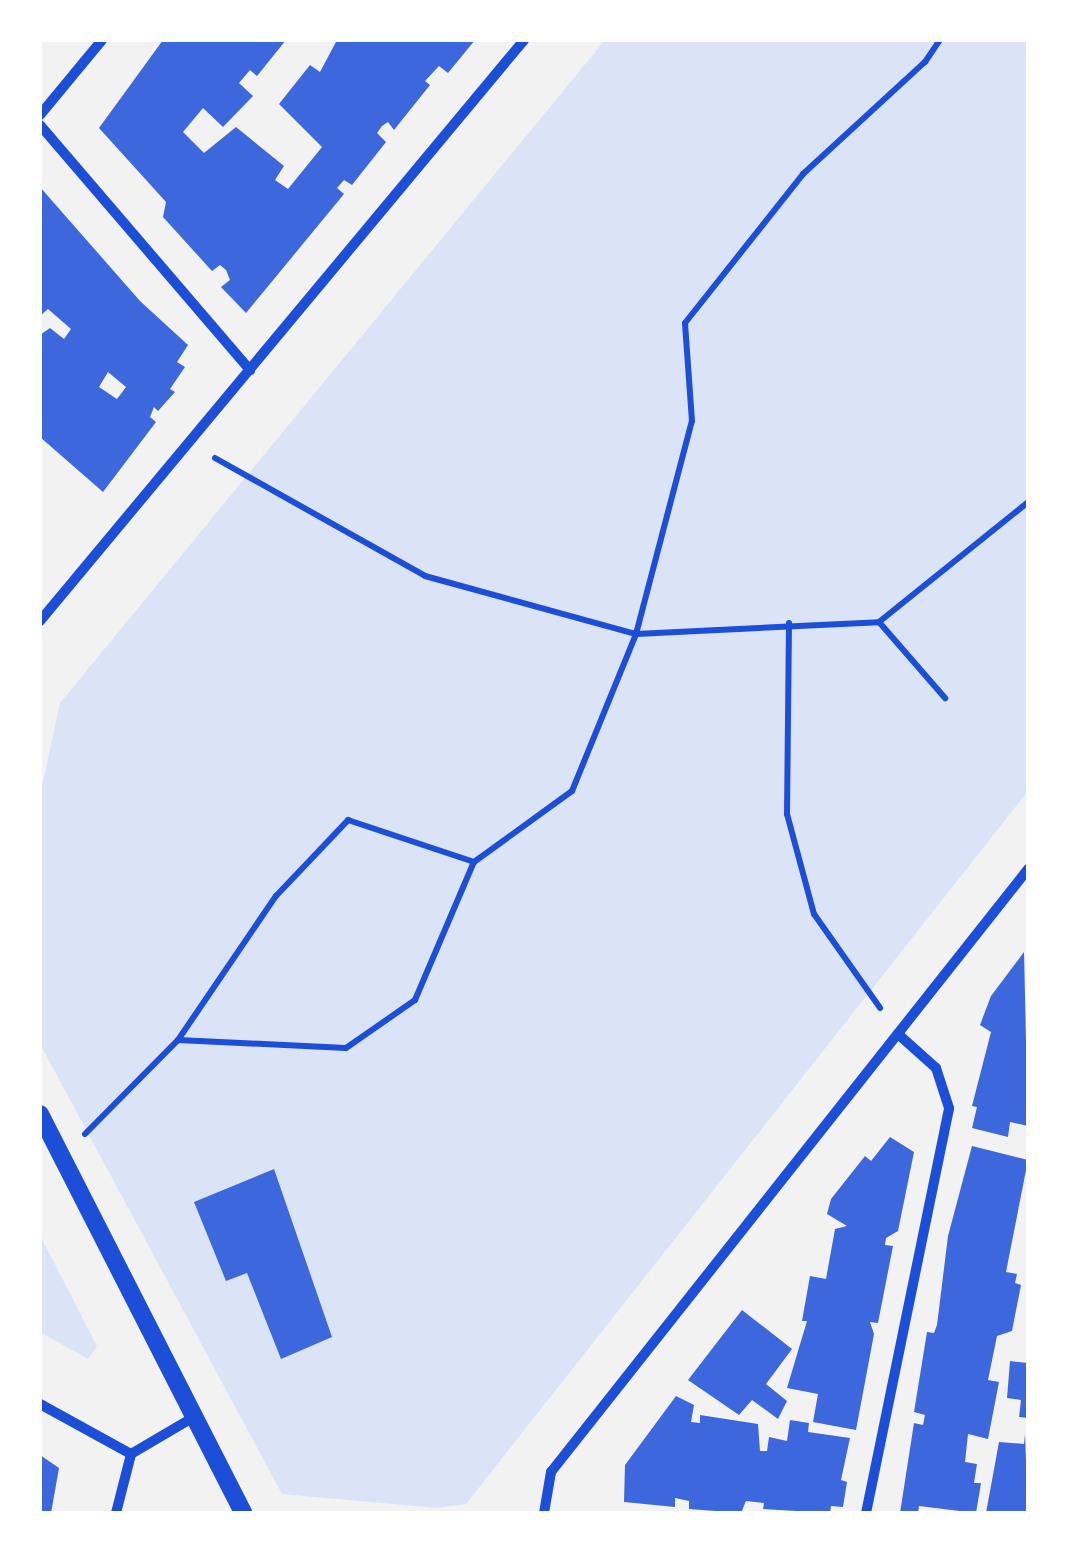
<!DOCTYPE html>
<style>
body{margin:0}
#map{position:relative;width:1068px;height:1553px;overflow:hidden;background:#f2f2f2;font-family:Barlow,sans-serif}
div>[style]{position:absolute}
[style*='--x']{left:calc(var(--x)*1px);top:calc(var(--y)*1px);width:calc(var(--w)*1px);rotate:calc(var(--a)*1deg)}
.green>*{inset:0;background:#dbe4f7}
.building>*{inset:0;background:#3d67dc}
.path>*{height:6px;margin:-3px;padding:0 3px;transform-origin:3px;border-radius:3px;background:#1d4ed8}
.minor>*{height:10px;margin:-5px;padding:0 5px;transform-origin:5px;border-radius:5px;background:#1d4ed8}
.tertiary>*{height:18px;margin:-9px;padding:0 9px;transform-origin:9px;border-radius:9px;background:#1d4ed8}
span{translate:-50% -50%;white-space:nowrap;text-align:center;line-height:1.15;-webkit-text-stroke:8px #fff;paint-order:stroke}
.frame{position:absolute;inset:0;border:42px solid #fff;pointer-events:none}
</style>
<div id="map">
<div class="green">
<i style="clip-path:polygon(605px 40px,1028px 40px,1028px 791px,466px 1504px,436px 1508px,282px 1494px,40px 1044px,40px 795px,60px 703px)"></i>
<i style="clip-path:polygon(40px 1235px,97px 1346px,88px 1359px,40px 1332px)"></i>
</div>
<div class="building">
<i style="clip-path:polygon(163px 40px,286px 40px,257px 76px,250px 70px,239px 83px,253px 96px,223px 127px,203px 108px,183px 132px,204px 153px,236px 127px,284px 166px,275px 180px,288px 189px,322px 147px,279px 104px,310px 65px,320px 72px,337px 40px,475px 40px,448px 73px,439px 66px,425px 81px,430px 85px,394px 130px,388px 122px,382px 126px,377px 133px,386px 142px,352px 185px,344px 180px,337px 188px,344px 194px,246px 313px,221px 287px,230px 280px,226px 270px,220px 265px,212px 271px,163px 217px,166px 202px,99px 128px)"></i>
<i style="clip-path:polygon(evenodd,40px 187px,140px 301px,188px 345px,177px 362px,185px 367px,170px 389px,175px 392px,158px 411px,154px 407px,150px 417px,156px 422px,103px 492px,40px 437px,40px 335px,50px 328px,64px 339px,71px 329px,48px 309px,40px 316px,40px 187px,108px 372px,126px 387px,117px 399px,99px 387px,108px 372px)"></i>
<i style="clip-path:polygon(1024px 952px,1028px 1126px,1010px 1122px,1008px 1137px,972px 1128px,977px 1107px,972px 1106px,991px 1032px,980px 1025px,991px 996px)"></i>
<i style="clip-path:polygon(890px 1137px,914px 1152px,898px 1231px,886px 1238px,885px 1245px,893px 1246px,878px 1323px,870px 1322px,874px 1334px,856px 1430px,813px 1422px,818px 1394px,787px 1388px,807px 1321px,802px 1321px,810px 1276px,826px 1279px,835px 1229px,847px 1226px,827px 1214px,831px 1199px,865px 1156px,871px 1161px)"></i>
<i style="clip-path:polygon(972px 1146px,1028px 1160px,1006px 1272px,1017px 1274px,1015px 1283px,1021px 1285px,1012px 1331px,997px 1336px,988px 1380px,999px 1382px,988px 1439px,968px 1434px,965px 1462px,977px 1464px,974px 1483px,981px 1483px,976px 1513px,919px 1506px,918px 1513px,900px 1513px,914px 1423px,923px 1425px,925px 1415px,914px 1412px,927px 1332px,934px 1333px,937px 1325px,948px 1236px)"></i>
<i style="clip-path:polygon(274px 1169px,332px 1337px,281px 1359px,247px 1273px,226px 1281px,194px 1202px)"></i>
<i style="clip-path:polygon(742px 1310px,792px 1349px,766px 1384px,787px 1401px,778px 1419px,752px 1400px,739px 1415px,688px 1380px)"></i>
<i style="clip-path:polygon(1010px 1361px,1028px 1363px,1028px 1418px,1019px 1417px,1021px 1400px,1007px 1398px)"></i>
<i style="clip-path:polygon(676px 1396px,694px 1405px,691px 1422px,700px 1423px,700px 1415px,758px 1424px,760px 1451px,767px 1451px,769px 1437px,787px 1441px,790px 1420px,809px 1423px,808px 1432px,850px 1438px,841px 1480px,847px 1482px,843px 1507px,831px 1506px,830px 1513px,763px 1509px,764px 1503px,746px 1501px,741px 1513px,689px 1509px,689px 1501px,675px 1498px,675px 1507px,624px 1502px,625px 1465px)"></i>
<i style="clip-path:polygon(1025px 1434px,1028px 1513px,986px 1513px,999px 1442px,1024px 1444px)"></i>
<i style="clip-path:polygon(40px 1455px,59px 1468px,51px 1513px,40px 1513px)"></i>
</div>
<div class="path">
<i style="--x:215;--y:458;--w:241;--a:29.3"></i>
<i style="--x:425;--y:576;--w:219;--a:15.4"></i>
<i style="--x:636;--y:634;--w:243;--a:-2.8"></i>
<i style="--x:879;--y:622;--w:101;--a:49"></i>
<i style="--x:879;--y:622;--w:191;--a:-38.8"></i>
<i style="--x:789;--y:623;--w:191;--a:90.6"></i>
<i style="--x:787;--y:814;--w:104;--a:74.9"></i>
<i style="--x:814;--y:914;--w:115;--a:54.9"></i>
<i style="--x:178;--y:1040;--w:174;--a:-55.8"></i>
<i style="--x:276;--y:896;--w:105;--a:-46.5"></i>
<i style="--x:348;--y:820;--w:133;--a:18.4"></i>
<i style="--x:474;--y:862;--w:121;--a:-35.9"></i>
<i style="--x:572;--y:791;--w:170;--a:-67.8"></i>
<i style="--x:636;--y:634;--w:220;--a:-75.3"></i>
<i style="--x:692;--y:421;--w:98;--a:-94.1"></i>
<i style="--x:685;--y:323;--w:190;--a:-51.6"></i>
<i style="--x:803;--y:174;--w:166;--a:-42.6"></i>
<i style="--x:925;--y:62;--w:27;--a:-56"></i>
<i style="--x:85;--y:1134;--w:132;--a:-45.3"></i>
<i style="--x:178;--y:1040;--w:168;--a:2.7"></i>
<i style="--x:346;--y:1048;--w:84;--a:-34.8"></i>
<i style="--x:415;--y:1000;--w:150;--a:-66.9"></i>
</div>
<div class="minor">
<i style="--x:40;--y:115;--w:97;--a:-50.4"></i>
<i style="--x:40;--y:125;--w:323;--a:49.4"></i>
<i style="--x:40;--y:621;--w:756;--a:-50.2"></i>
<i style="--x:40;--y:1404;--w:104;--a:28.8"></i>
<i style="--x:116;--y:1513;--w:61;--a:-75.7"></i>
<i style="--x:131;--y:1454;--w:71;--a:-30.5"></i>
<i style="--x:544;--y:1513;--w:42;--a:-80.3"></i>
<i style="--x:551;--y:1472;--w:769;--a:-51.65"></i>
<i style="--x:866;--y:1513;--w:413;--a:-78.4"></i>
<i style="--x:949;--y:1108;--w:42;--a:-108"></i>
<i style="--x:936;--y:1068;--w:51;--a:-138.2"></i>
</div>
<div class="tertiary">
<i style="--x:40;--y:1114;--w:448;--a:63"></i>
</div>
<div class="frame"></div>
</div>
